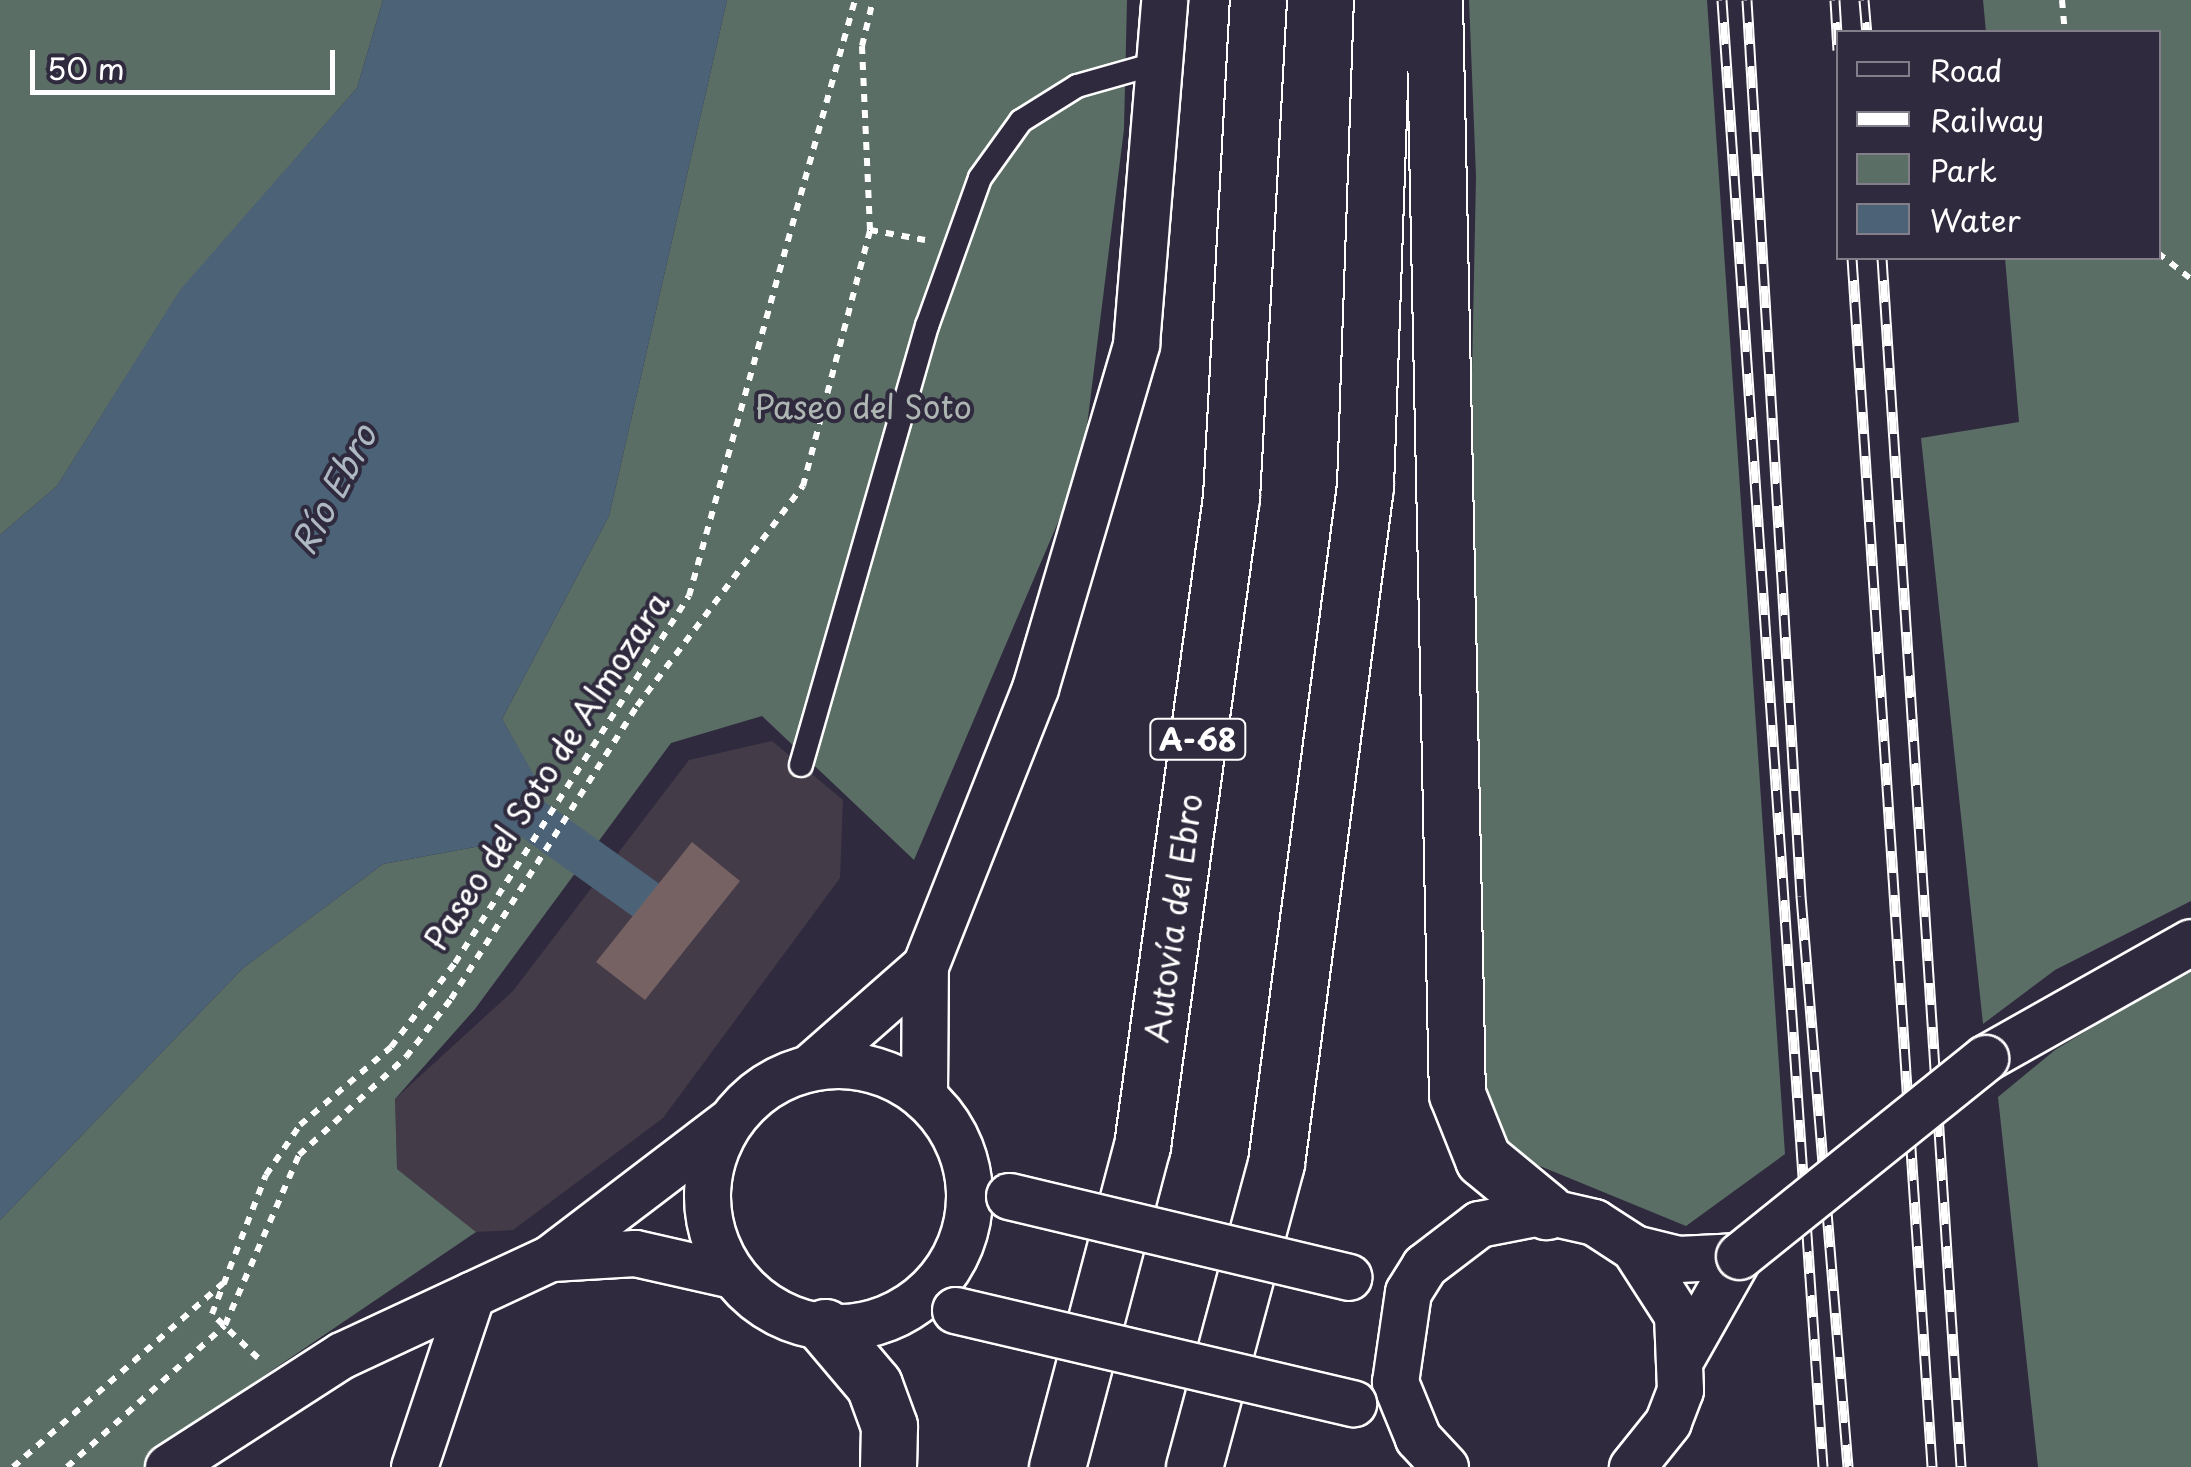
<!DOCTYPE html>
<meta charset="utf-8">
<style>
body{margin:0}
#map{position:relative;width:2191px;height:1467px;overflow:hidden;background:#2f2a3d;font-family:"Playpen Sans",sans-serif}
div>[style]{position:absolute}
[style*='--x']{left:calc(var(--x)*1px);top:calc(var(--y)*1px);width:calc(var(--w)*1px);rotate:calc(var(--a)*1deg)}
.built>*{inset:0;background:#443b48}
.green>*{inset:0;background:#5b6e66}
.water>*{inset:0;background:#4c6277}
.canal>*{height:42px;margin:-21px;padding:0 21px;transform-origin:21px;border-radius:21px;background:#4c6277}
.building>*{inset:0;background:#766263}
.path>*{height:6px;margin-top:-3px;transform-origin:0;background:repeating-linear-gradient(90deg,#fff 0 8px,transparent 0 16px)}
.roads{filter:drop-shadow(2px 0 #fff) drop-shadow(-2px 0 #fff) drop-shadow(0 2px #fff) drop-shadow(0 -2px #fff)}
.service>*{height:22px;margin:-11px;padding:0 11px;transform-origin:11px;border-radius:11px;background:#2f2a3d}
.minor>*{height:45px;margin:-22.5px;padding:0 22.5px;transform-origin:22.5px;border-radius:22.5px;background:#2f2a3d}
.minor>.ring{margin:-22.5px;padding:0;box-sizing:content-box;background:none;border:45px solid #2f2a3d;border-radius:50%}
.motorway>*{height:55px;margin:-27.5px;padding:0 27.5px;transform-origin:27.5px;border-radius:27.5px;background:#2f2a3d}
.rail>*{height:11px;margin-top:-5.5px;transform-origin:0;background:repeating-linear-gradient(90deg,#2f2a3d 0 22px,#fff 0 44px);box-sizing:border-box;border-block:2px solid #fff}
.bridges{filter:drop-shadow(2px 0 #fff) drop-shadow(-2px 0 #fff) drop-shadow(0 2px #fff) drop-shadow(0 -2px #fff)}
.minor-bridge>*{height:45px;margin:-22.5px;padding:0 22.5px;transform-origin:22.5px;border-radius:22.5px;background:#2f2a3d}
span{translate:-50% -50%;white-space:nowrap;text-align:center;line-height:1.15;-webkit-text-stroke:8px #2f2a3d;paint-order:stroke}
.shield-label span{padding:2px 8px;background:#2f2a3d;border:2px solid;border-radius:8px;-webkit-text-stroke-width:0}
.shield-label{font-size:30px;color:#fff;font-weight:700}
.park-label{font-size:32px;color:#adb6b2}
.street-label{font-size:32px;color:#fff}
.water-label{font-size:35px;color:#aeb8c2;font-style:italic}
.legend{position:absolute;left:1836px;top:30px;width:325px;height:230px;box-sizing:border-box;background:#2f2a3d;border:2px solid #827f8b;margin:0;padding:12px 18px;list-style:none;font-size:30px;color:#fff}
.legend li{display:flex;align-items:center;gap:20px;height:50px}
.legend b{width:50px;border:2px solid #827f8b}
.scale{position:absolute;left:30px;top:50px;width:305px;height:45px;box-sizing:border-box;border:5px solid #fff;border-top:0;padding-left:12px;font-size:30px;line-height:35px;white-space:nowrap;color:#fff;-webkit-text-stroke:8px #2f2a3d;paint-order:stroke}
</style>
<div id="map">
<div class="built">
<i style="clip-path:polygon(772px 741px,843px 800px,840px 878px,663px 1118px,513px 1230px,476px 1232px,397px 1169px,395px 1099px,513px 991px,689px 760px)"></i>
</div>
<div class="green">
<i style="clip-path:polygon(0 0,383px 0,357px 88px,180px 291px,57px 486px,0 535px)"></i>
<i style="clip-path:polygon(727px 0,1127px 0,1124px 129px,1082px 466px,914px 860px,762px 716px,671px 743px,475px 1009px,395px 1099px,397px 1169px,476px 1232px,190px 1426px,158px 1467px,0 1467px,0 1220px,243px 968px,383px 864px,502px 842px,541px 789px,502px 719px,609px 516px)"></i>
<i style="clip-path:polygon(1469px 0,1707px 0,1785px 1154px,1686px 1226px,1523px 1159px,1481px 1112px,1468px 572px,1476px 176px)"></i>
<i style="clip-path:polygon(1983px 0,2191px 0,2191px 901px,2055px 970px,1983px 1024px,1921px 438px,2019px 422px,2005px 258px,2158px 258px,2158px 32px,1986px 32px)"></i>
<i style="clip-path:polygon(2191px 967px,2191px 1467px,2038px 1467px,1998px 1097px,2055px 1050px)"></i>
</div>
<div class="water">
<i style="clip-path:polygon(383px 0,727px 0,609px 516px,502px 719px,542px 789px,502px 842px,383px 864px,243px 968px,0 1220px,0 535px,57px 486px,180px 290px,357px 88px)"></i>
</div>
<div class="canal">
<i style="--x:524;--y:813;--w:150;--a:35.5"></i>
</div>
<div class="building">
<i style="clip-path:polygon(692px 842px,740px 881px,645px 1000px,596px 962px)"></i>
</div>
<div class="path">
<i style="--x:2062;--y:0;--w:32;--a:85"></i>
<i style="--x:870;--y:230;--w:56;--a:10.3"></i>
<i style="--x:2158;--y:253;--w:42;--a:38.2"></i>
<i style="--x:258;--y:1358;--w:64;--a:-136.3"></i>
<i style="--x:212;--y:1314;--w:149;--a:-68.8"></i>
<i style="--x:266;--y:1175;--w:60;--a:-55.8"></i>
<i style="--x:300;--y:1125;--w:120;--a:-40.6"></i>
<i style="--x:391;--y:1047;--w:106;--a:-52.7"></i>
<i style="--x:455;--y:963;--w:435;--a:-57.5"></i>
<i style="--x:689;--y:596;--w:619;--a:-74.44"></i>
<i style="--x:13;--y:1467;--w:279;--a:-41.2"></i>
<i style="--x:67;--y:1467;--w:212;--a:-41.9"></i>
<i style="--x:225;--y:1325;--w:185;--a:-66.5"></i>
<i style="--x:299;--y:1155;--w:145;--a:-42.5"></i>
<i style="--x:406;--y:1057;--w:73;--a:-52.2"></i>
<i style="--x:451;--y:999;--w:347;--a:-57.6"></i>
<i style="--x:637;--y:706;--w:276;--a:-53"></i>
<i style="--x:803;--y:486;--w:265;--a:-75.3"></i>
<i style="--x:870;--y:230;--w:184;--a:-92.5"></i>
<i style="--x:862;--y:46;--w:47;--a:-76.6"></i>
</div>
<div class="roads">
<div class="service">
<i style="--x:801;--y:765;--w:457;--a:-74"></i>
<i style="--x:927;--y:326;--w:157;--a:-70.3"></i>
<i style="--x:980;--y:178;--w:70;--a:-54.3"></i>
<i style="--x:1021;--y:121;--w:66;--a:-32"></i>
<i style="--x:1077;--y:86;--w:88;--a:-15.8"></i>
</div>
<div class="minor">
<i style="--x:1985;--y:1058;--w:236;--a:-29.4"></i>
<i class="ring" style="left:707px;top:1065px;width:217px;height:217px"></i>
<i style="--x:810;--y:1067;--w:153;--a:-41.3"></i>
<i style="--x:924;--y:1097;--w:131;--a:-89.6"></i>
<i style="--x:925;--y:966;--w:299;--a:-68.4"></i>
<i style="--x:1035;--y:688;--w:359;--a:-73.6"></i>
<i style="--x:1136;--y:344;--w:345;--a:-85.3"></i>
<i style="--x:1634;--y:1248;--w:45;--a:14"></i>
<i style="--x:1678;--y:1259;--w:61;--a:-2.8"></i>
<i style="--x:552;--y:1258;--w:83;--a:-3.4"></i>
<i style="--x:635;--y:1253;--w:99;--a:12.8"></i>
<i style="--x:1683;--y:1355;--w:114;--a:-60.5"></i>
<i style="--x:168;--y:1467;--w:207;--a:-32.8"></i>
<i style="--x:342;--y:1355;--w:230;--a:-25"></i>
<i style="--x:550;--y:1258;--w:223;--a:-37.3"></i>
<i style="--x:414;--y:1467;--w:182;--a:-71.5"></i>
<i style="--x:1445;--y:1467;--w:40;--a:-133"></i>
<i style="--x:1418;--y:1438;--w:61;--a:-112.3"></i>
<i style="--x:1395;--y:1382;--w:91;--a:-81.8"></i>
<i style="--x:1408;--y:1292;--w:31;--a:-58"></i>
<i style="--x:1424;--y:1266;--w:69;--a:-37.4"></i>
<i style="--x:1479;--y:1224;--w:68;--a:-11"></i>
<i style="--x:1546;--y:1211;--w:49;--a:12.9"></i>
<i style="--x:1594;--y:1222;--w:48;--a:33"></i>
<i style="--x:1634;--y:1248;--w:80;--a:57.3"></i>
<i style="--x:1677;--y:1315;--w:75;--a:87.7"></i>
<i style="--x:1680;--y:1390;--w:34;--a:111"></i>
<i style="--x:1668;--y:1422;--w:58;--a:128.7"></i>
</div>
<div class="motorway">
<i style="--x:1434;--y:0;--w:1094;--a:88.8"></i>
<i style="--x:1457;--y:1094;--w:70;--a:68.2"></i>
<i style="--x:1483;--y:1159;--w:82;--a:39.5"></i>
<i style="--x:825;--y:1327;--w:76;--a:49.8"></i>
<i style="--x:874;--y:1385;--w:44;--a:69.9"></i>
<i style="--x:889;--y:1426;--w:41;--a:91.4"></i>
<i style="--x:1057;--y:1467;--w:332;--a:-75.2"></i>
<i style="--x:1142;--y:1146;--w:655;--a:-82.19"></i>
<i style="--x:1231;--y:497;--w:498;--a:-86.9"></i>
<i style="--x:1194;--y:1467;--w:315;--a:-74.9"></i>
<i style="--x:1276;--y:1163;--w:683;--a:-82.51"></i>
<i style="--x:1365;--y:486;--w:486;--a:-88"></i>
</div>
</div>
<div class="rail">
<i style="--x:1722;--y:0;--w:1470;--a:86.06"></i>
<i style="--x:1747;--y:0;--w:898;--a:86.55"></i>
<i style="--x:1801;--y:896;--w:573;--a:85.29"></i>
<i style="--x:1835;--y:0;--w:50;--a:86.6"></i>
<i style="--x:1864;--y:0;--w:32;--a:85"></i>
<i style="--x:1852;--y:258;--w:1212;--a:86.21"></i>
<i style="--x:1882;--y:258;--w:1212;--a:86.26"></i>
</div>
<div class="bridges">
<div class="minor-bridge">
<i style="--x:1009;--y:1196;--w:349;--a:13.4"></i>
<i style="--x:1739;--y:1256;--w:316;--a:-38.8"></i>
<i style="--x:955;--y:1310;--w:409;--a:13.2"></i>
</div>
</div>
<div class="shield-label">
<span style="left:1198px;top:739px">A-68</span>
</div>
<div class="park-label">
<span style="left:863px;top:406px">Paseo del Soto</span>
</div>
<div class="street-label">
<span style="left:546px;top:771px;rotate:-57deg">Paseo del Soto de Almozara</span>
<span style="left:1173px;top:918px;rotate:-82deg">Autovía del Ebro</span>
</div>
<div class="water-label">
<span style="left:333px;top:489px;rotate:-62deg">Río Ebro</span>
</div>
<ul class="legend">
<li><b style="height:12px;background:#2f2a3d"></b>Road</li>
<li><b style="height:12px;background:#fff"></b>Railway</li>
<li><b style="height:28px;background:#5b6e66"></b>Park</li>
<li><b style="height:28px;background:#4c6277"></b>Water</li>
</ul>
<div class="scale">50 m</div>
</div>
